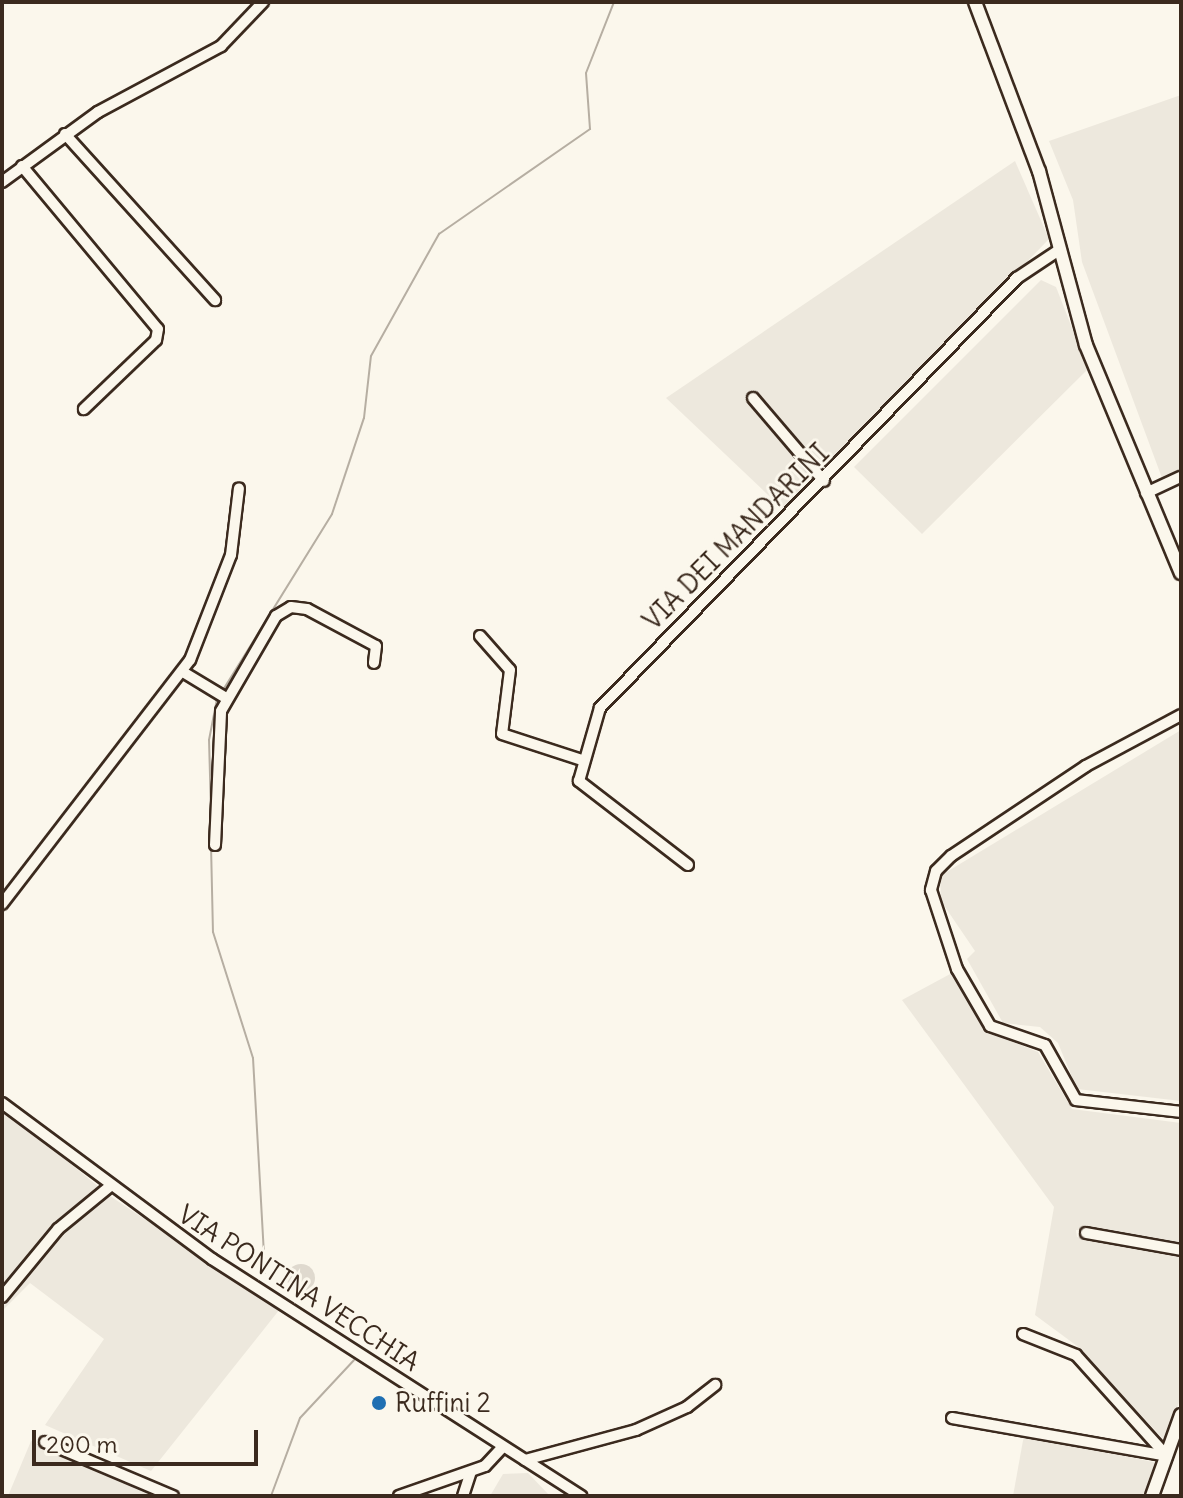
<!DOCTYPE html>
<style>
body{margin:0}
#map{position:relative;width:1183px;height:1498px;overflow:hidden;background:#fbf7ec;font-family:Delius,sans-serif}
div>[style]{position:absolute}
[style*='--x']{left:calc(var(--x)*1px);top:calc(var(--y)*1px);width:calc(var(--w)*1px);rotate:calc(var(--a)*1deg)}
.built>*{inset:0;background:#ede8dd}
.green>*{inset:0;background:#dfd9ce}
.round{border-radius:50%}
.stream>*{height:2px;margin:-1px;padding:0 1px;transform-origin:1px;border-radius:1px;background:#b6aea2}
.roads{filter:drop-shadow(2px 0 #3b2a1e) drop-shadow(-2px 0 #3b2a1e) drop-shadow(0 2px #3b2a1e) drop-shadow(0 -2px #3b2a1e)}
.minor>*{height:10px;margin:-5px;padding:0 5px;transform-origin:5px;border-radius:5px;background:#fbf7ec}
.major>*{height:12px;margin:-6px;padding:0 6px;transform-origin:6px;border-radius:6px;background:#fbf7ec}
.dots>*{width:22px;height:22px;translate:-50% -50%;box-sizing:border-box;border:4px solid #fbf7ec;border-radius:50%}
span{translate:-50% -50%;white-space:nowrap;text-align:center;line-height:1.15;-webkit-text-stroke:6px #fbf7ec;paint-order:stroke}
.street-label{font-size:26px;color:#3b2a1e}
.poi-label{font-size:26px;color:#3b2a1e}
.left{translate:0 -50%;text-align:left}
.frame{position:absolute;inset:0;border:4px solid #3b2a1e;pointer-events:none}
.scale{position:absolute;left:32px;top:1430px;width:226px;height:36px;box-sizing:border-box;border:4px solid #3b2a1e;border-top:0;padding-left:10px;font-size:24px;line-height:28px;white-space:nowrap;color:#3b2a1e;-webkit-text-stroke:6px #fbf7ec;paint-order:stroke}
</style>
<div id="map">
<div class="built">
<i style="clip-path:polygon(1181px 95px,1181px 470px,1162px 478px,1082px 262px,1073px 200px,1049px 141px)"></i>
<i style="clip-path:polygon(1015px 161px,1049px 239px,785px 511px,666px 398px)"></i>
<i style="clip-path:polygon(1041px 280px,1056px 287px,1088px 369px,922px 534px,854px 467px)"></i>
<i style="clip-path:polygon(1181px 730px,1181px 1101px,1077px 1089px,1058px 1043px,1040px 1027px,1003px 1023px,967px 959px,975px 951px,941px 901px,940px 876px)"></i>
<i style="clip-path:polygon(952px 973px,986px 1031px,1038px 1052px,1072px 1109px,1181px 1123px,1181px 1246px,1076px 1230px,1077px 1237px,1181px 1257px,1181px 1396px,1166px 1442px,1077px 1346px,1035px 1315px,1054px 1207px,902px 1000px)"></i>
<i style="clip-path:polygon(2px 1108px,110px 1196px,280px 1309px,151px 1471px,45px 1425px,104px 1339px,30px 1283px,2px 1311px)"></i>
<i style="clip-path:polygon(1024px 1435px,1043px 1438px,1157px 1463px,1146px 1496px,1013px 1496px)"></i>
<i style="clip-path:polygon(31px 1441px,163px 1496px,8px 1496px)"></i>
<i style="clip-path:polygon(528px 1473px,550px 1496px,490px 1496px,503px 1474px)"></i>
</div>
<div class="green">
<i class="round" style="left:287px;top:1264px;width:28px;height:28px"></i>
</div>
<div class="stream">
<i style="--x:223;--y:690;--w:207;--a:-58.2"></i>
<i style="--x:332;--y:514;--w:101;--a:-71.6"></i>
<i style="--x:364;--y:418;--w:62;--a:-83.6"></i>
<i style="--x:371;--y:356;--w:140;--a:-60.9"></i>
<i style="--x:439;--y:234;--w:184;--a:-34.8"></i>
<i style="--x:590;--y:129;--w:56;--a:-94.1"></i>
<i style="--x:586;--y:73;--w:76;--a:-68.5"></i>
<i style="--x:211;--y:811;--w:71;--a:-91.6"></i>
<i style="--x:209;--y:740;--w:42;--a:-79"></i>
<i style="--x:211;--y:845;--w:87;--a:88.7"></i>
<i style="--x:213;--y:932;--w:132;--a:72.4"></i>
<i style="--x:253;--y:1058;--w:215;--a:86.8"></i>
<i style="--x:271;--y:1496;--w:83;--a:-69.6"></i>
<i style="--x:300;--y:1418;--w:79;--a:-47"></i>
</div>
<div class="roads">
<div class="minor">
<i style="--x:65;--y:134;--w:224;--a:47.9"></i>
<i style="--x:22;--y:166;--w:212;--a:50.2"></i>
<i style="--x:158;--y:329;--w:11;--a:100"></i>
<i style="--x:156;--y:340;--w:100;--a:136.2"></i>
<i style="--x:2;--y:182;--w:119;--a:-36.1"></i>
<i style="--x:98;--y:112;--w:140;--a:-28.2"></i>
<i style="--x:221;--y:46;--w:61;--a:-46.3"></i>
<i style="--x:753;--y:398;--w:109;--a:49.5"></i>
<i style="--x:1146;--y:493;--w:38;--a:-25"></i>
<i style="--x:480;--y:636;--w:45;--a:48.6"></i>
<i style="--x:510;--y:670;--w:64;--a:97.1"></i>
<i style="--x:502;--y:734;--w:84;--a:18"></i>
<i style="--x:183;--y:672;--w:50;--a:31.2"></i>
<i style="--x:1181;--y:715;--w:108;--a:151.8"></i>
<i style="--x:1086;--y:766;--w:162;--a:146.3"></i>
<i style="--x:951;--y:856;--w:21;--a:135"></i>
<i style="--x:936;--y:871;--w:20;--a:105"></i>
<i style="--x:931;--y:890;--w:83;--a:71.8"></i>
<i style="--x:957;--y:969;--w:66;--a:59.9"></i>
<i style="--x:990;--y:1026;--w:58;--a:19.1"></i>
<i style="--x:1045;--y:1045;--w:63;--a:60.6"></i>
<i style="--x:1076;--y:1100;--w:106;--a:6.5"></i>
<i style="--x:215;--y:845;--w:134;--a:-87.4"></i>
<i style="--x:221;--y:711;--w:110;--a:-59.9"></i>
<i style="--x:276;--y:616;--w:17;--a:-31"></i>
<i style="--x:291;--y:607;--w:16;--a:7"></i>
<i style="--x:307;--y:609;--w:78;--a:28.2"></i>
<i style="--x:376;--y:646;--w:17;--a:97"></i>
<i style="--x:688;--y:865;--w:138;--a:-142.4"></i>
<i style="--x:579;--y:781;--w:76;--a:-74"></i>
<i style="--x:600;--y:708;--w:599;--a:-45.88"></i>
<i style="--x:1017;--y:278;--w:50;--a:-33.7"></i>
<i style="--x:2;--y:904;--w:308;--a:-52.4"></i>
<i style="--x:190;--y:660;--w:113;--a:-68.7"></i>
<i style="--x:231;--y:555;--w:67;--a:-83.2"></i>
<i style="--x:2;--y:1103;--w:262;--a:36.6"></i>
<i style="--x:212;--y:1259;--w:439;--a:32.7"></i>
<i style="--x:1086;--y:1233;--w:97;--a:10.1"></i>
<i style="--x:2;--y:1297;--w:88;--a:-50.5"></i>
<i style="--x:58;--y:1229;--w:66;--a:-39.5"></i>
<i style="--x:1023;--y:1334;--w:57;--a:21.6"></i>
<i style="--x:1076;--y:1355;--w:136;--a:48"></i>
<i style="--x:952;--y:1418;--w:218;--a:10"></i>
<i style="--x:45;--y:1442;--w:139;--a:22.9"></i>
<i style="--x:525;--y:1460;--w:115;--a:-15.1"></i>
<i style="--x:636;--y:1430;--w:56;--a:-24.3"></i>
<i style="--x:687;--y:1407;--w:36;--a:-38"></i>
<i style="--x:399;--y:1496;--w:91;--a:-19.2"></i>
<i style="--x:485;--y:1466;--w:26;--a:-47"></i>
<i style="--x:463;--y:1496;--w:25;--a:-72"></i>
</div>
<div class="major">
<i style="--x:975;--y:2;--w:181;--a:69.3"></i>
<i style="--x:1039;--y:171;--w:180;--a:74.9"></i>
<i style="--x:1086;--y:345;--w:247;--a:67.4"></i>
<i style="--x:1152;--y:1496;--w:86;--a:-70.3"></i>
</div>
</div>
<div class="dots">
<i style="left:379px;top:1403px;background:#1f6fb2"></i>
</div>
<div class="street-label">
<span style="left:736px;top:537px;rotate:-45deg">VIA DEI MANDARINI</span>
<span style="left:299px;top:1288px;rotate:33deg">VIA PONTINA VECCHIA</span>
</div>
<div class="poi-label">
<span class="left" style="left:395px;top:1403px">Ruffini 2</span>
</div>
<div class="frame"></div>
<div class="scale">200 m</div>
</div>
